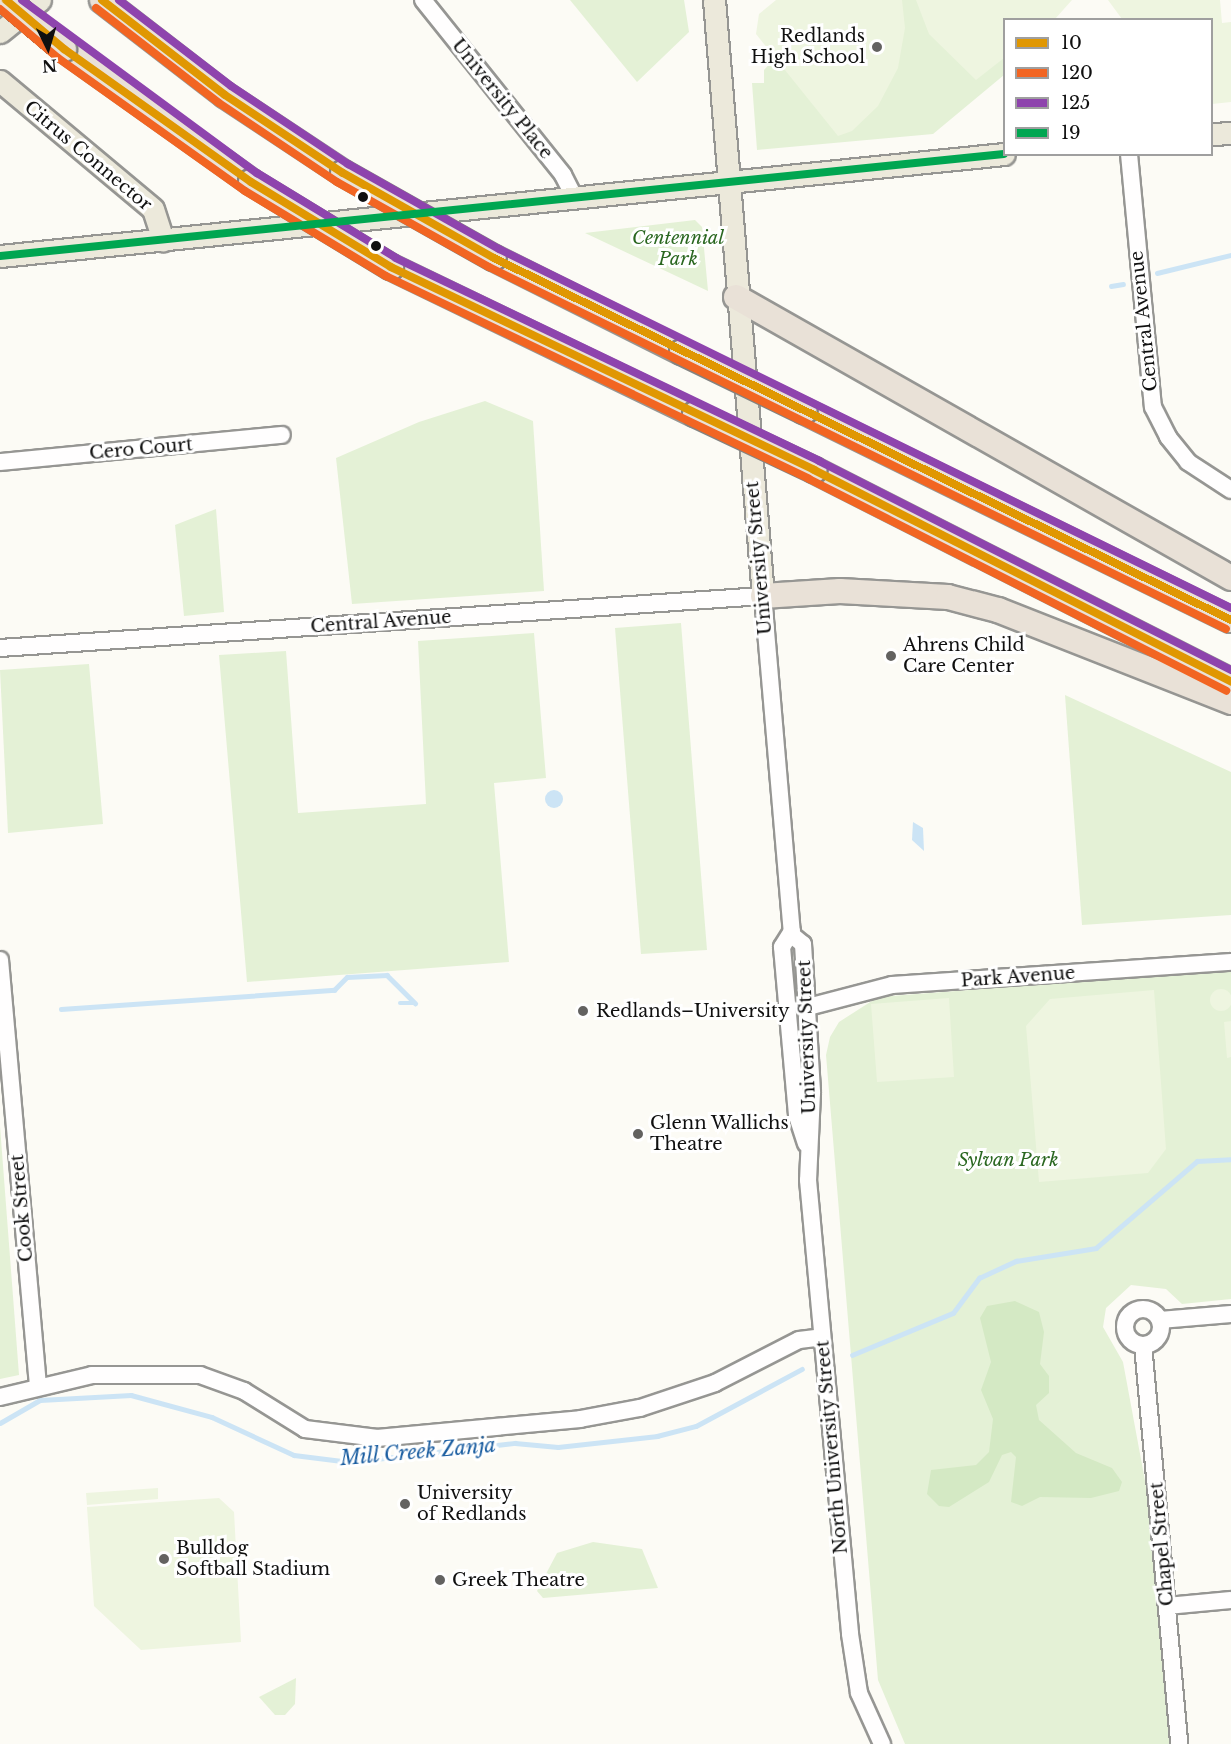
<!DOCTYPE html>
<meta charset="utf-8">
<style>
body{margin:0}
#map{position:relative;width:1231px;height:1744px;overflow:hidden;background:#fcfbf5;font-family:"Libre Baskerville",serif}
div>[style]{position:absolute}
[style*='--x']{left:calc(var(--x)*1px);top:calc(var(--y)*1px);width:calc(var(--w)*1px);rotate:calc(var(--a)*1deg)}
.green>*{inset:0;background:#e4f1d6}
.forest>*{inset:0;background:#d4e9c4}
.pitch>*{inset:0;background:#eef5e0}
.round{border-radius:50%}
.water>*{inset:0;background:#cce4f5}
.stream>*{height:4.5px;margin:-2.25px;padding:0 2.25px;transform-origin:2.25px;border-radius:2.25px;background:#cce4f5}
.roads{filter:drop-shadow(2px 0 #969693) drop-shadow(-2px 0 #969693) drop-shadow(0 2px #969693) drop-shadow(0 -2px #969693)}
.minor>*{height:16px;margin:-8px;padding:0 8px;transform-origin:8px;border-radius:8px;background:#fffefe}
.minor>.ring{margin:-8px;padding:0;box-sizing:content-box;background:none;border:16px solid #fffefe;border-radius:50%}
.major>*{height:21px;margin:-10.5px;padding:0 10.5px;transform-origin:10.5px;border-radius:10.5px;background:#ece9db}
.highway>*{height:24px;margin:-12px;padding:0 12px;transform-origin:12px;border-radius:12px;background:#e9e1d7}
.bridges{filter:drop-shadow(2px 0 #848380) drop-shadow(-2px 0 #848380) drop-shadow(0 2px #848380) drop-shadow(0 -2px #848380)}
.highway-bridge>*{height:24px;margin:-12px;padding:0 12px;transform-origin:12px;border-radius:12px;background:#e9e1d7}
.bus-1>*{height:8px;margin:-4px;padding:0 4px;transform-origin:4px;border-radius:4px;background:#e09702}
.bus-2>*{height:8px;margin:-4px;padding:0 4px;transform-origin:4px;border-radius:4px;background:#f26522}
.bus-3>*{height:8px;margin:-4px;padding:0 4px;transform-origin:4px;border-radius:4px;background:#8e44ad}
.bus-4>*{height:8px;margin:-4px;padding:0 4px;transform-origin:4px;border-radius:4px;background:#00a651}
.dots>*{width:16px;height:16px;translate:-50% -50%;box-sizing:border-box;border:3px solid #fff;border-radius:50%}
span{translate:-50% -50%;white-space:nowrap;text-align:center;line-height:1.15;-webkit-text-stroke:6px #fff;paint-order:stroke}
.poi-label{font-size:18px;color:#101010}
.right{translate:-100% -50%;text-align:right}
.left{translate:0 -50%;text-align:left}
.street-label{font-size:18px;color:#101010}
.park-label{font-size:18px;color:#2a6720;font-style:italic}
.water-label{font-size:20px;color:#1a5da0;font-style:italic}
.legend{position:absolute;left:1003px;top:18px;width:210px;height:138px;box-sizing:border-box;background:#fff;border:2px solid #9f9f9f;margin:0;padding:8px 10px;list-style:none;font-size:18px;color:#101010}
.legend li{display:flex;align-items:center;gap:12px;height:30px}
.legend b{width:30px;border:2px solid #9f9f9f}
.north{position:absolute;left:18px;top:18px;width:60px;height:60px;-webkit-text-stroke:4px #fff;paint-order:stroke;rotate:175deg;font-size:16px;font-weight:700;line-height:24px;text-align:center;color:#101010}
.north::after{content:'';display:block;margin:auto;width:21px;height:27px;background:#101010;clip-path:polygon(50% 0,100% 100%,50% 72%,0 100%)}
</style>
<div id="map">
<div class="green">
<i style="clip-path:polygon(570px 0,684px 0,689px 32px,637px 82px)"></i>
<i style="clip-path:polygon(826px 0,995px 0,1004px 20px,1004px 75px,933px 134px,757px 150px,752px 83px,764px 83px,764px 70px,776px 57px,785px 69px)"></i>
<i style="clip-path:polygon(695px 220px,702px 227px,708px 291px,585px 233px)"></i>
<i style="clip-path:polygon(485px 401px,533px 421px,544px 591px,352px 604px,336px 458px,419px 422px)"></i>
<i style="clip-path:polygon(216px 509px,224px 612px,184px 616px,175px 525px)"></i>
<i style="clip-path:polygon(681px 623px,707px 950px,641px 954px,615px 628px)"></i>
<i style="clip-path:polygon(534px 633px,546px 778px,494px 783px,509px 962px,247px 982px,219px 655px,286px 651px,298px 813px,426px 804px,418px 641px)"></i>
<i style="clip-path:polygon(89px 664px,103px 824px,8px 833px,0 670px)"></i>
<i style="clip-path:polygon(1065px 695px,1231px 772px,1231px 915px,1082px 925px)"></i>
<i style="clip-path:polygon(1231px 970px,1231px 1299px,1182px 1304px,1166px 1289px,1131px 1285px,1106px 1308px,1103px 1327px,1123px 1362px,1148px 1497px,1171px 1744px,905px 1744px,878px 1680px,826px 1055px,830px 1037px,839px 1022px,878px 997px)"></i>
<i style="clip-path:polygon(0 1126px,19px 1375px,0 1379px)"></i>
<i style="clip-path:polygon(593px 1542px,642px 1549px,658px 1588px,543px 1598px,537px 1591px,557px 1553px)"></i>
<i style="clip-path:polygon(296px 1678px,295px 1704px,285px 1715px,275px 1715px,259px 1697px)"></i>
</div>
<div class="forest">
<i style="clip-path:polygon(1015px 1301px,1039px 1312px,1044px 1332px,1040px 1364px,1049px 1376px,1049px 1393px,1036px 1405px,1039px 1420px,1076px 1453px,1112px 1468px,1122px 1482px,1119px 1491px,1091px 1498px,1040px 1497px,1022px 1506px,1011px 1502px,1016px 1457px,1011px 1452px,1002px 1455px,989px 1482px,949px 1507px,939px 1506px,927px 1494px,931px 1470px,976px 1465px,989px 1452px,993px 1419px,981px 1390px,991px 1362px,980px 1318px,987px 1306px)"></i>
</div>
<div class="pitch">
<i style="clip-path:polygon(776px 0,902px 0,905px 28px,898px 68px,878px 106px,852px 131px,838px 136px,756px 34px,759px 14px)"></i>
<i style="clip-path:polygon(916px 0,1072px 0,1055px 19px,1004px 20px,1004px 58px,976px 80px,929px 34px)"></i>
<i style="clip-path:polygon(1108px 0,1220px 0,1222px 23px,1231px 22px,1231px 102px,1212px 104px,1212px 20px,1122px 19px)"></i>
<i class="round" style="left:1210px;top:989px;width:22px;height:22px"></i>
<i style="clip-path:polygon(1154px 990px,1166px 1149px,1148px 1173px,1039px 1182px,1026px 1026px,1050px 999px)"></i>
<i style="clip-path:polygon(949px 998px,954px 1077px,877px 1082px,871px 1004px)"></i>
<i style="clip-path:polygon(1231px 1021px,1231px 1057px,1227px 1058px,1224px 1022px)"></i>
<i style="clip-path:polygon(158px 1488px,158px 1499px,87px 1505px,86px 1493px)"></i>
<i style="clip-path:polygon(219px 1498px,234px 1512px,241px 1642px,141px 1650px,94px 1606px,87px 1507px)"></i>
</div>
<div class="water">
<i class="round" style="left:545px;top:790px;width:18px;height:18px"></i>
<i style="clip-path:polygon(913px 822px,923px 828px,924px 851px,912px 840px)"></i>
</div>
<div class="stream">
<i style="--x:1157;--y:273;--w:76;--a:-13.7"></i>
<i style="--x:1111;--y:286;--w:12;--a:-9"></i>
<i style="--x:400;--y:1003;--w:13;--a:0"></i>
<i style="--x:61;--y:1009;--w:274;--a:-4"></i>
<i style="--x:334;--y:990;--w:18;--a:-45"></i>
<i style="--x:347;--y:977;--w:40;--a:-2.9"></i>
<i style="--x:387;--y:975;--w:40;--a:45"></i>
<i style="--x:852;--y:1355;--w:109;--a:-22.6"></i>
<i style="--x:953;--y:1313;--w:44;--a:-53.4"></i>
<i style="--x:979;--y:1278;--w:41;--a:-24.7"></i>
<i style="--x:1016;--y:1261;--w:81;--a:-9.2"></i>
<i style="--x:1096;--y:1248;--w:133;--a:-40.7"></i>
<i style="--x:1197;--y:1161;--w:34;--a:-3"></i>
<i style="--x:0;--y:1423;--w:46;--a:-29.9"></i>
<i style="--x:40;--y:1400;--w:91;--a:-3.1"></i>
<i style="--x:131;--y:1395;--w:84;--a:15.2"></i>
<i style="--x:212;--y:1417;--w:90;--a:24.9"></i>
<i style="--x:294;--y:1455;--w:56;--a:7.1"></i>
<i style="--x:350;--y:1462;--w:166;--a:-6.6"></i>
<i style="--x:515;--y:1443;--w:43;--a:5.3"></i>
<i style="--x:558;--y:1447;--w:100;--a:-6.3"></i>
<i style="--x:657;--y:1436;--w:40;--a:-14.4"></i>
<i style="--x:696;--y:1426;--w:120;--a:-28.3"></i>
</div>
<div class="roads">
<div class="minor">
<i style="--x:423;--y:0;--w:224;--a:51.3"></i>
<i style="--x:563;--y:175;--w:28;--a:63"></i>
<i style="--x:1129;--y:154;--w:254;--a:84.6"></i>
<i style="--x:1153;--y:407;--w:34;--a:63"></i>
<i style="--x:1168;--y:437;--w:32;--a:51"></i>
<i style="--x:1188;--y:462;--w:51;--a:33.1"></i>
<i style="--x:0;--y:462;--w:283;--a:-5.5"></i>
<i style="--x:0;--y:648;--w:765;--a:-3.9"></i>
<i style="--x:763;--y:596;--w:336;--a:85.1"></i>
<i style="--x:792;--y:931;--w:19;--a:122"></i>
<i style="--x:782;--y:947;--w:170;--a:84.9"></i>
<i style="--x:797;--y:1116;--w:29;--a:72"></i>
<i style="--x:793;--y:936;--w:13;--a:39"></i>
<i style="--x:803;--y:944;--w:149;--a:86.5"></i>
<i style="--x:812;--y:1093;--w:87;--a:92.6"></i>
<i style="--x:808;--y:1180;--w:456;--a:84.7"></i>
<i style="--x:850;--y:1634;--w:60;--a:81.3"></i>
<i style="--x:859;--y:1693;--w:56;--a:65.7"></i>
<i style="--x:0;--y:960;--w:427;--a:84.9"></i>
<i style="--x:808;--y:1007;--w:87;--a:-14.7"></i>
<i style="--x:892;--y:985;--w:340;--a:-3.9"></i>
<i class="ring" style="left:1125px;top:1309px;width:20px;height:20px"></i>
<i style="--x:1160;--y:1320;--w:71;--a:-4.8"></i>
<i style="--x:1143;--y:1345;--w:401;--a:84.8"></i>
<i style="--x:0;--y:1397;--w:95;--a:-13.4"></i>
<i style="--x:92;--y:1375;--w:108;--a:0"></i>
<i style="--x:200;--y:1375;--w:47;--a:20"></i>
<i style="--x:244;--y:1391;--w:72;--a:31.9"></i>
<i style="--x:305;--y:1429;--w:73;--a:7.1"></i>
<i style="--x:377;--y:1438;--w:204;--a:-5.3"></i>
<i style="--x:580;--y:1419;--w:61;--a:-10.4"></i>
<i style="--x:640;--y:1408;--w:79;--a:-18.4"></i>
<i style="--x:715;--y:1383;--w:94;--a:-27.1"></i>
<i style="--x:799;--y:1340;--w:23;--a:-7"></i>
<i style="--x:1167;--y:1606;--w:64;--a:-5.4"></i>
</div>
<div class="major">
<i style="--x:714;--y:0;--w:598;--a:85.3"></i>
<i style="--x:0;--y:32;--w:51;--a:-38.7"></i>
<i style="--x:0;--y:81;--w:199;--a:39.9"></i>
<i style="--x:153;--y:209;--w:33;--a:72"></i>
<i style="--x:1212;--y:134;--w:19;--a:-3"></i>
<i style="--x:0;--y:256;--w:1009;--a:-5.8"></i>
</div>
<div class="highway">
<i style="--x:102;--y:0;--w:155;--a:37.7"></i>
<i style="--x:225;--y:95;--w:141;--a:33.5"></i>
<i style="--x:64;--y:49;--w:229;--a:35.4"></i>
<i style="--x:494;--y:258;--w:210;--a:26.6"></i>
<i style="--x:391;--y:267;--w:338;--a:25.8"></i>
<i style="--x:736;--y:297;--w:569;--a:29.58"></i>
<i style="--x:804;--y:411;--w:475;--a:26.1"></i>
<i style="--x:814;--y:470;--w:468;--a:26.9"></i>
<i style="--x:763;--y:596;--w:77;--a:-3.7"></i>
<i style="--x:840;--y:591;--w:108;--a:3.2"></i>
<i style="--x:948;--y:597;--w:52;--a:14.6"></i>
<i style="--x:998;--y:610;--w:251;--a:21.5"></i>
</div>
</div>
<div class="bridges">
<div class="highway-bridge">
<i style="--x:6;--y:0;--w:76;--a:40.2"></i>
<i style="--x:343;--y:173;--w:173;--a:29.4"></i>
<i style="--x:251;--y:182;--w:164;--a:31.3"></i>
<i style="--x:682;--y:352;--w:136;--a:25.8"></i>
<i style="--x:695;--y:414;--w:132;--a:25.2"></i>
</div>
</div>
<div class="bus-1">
<i style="--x:6;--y:0;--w:76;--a:40.2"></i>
<i style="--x:64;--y:49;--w:229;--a:35.4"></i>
<i style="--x:251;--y:182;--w:164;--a:31.3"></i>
<i style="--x:391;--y:267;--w:469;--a:25.6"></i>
<i style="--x:814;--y:470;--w:468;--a:26.9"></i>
<i style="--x:102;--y:0;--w:155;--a:37.7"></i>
<i style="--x:225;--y:95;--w:141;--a:33.5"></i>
<i style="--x:343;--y:173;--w:173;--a:29.4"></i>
<i style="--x:494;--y:258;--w:821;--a:26.16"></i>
</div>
<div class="bus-2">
<i style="--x:96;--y:8;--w:155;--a:37.7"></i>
<i style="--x:219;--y:103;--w:142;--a:33.8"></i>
<i style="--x:337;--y:182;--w:174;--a:29.2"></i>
<i style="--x:489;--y:267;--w:821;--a:26.16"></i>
<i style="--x:0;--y:9;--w:76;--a:40.2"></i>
<i style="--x:58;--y:58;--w:229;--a:35.4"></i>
<i style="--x:245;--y:191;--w:165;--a:31.1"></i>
<i style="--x:386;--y:276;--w:469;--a:25.6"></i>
<i style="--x:809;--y:479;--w:468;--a:26.9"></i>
</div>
<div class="bus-3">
<i style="--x:22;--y:0;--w:292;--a:36.4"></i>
<i style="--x:257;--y:173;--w:163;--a:31.4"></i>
<i style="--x:396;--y:258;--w:469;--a:25.6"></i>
<i style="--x:819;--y:461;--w:462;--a:26.9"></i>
<i style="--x:119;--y:0;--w:141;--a:37.5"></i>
<i style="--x:231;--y:86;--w:141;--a:33.7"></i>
<i style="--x:348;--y:164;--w:173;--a:29.4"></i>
<i style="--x:499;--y:249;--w:815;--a:26.13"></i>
</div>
<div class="bus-4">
<i style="--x:0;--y:256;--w:1009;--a:-5.8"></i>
</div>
<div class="dots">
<i style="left:877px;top:47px;background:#636260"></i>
<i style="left:363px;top:197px;background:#101010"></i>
<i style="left:376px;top:246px;background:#101010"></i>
<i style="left:891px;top:656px;background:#636260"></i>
<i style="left:583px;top:1011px;background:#636260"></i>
<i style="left:638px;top:1134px;background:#636260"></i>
<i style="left:405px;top:1504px;background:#636260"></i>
<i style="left:164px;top:1559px;background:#636260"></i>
<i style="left:440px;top:1580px;background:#636260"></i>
</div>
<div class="poi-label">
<span class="right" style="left:865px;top:47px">Redlands<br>High School</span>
<span class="left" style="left:903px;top:656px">Ahrens Child<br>Care Center</span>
<span class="left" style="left:596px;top:1011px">Redlands–University</span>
<span class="left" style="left:650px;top:1134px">Glenn Wallichs<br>Theatre</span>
<span class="left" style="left:417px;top:1504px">University<br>of Redlands</span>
<span class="left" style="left:176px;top:1559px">Bulldog<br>Softball Stadium</span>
<span class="left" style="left:452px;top:1580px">Greek Theatre</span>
</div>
<div class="street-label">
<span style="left:502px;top:99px;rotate:51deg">University Place</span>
<span style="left:88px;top:156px;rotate:40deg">Citrus Connector</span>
<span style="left:1144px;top:321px;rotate:-96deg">Central Avenue</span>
<span style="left:141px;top:449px;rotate:-5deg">Cero Court</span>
<span style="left:759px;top:558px;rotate:-95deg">University Street</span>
<span style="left:381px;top:622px;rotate:-4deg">Central Avenue</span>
<span style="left:1018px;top:977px;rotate:-4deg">Park Avenue</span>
<span style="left:807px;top:1037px;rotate:-92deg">University Street</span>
<span style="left:22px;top:1208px;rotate:-95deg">Cook Street</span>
<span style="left:832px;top:1447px;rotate:-95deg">North University Street</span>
<span style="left:1162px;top:1544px;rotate:-95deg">Chapel Street</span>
</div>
<div class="park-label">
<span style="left:678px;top:249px">Centennial<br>Park</span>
<span style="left:1008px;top:1160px">Sylvan Park</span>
</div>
<div class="water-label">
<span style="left:418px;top:1452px;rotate:-5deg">Mill Creek Zanja</span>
</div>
<ul class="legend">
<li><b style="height:8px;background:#e09702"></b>10</li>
<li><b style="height:8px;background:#f26522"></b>120</li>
<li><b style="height:8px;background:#8e44ad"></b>125</li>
<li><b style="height:8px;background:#00a651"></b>19</li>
</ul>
<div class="north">N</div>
</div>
